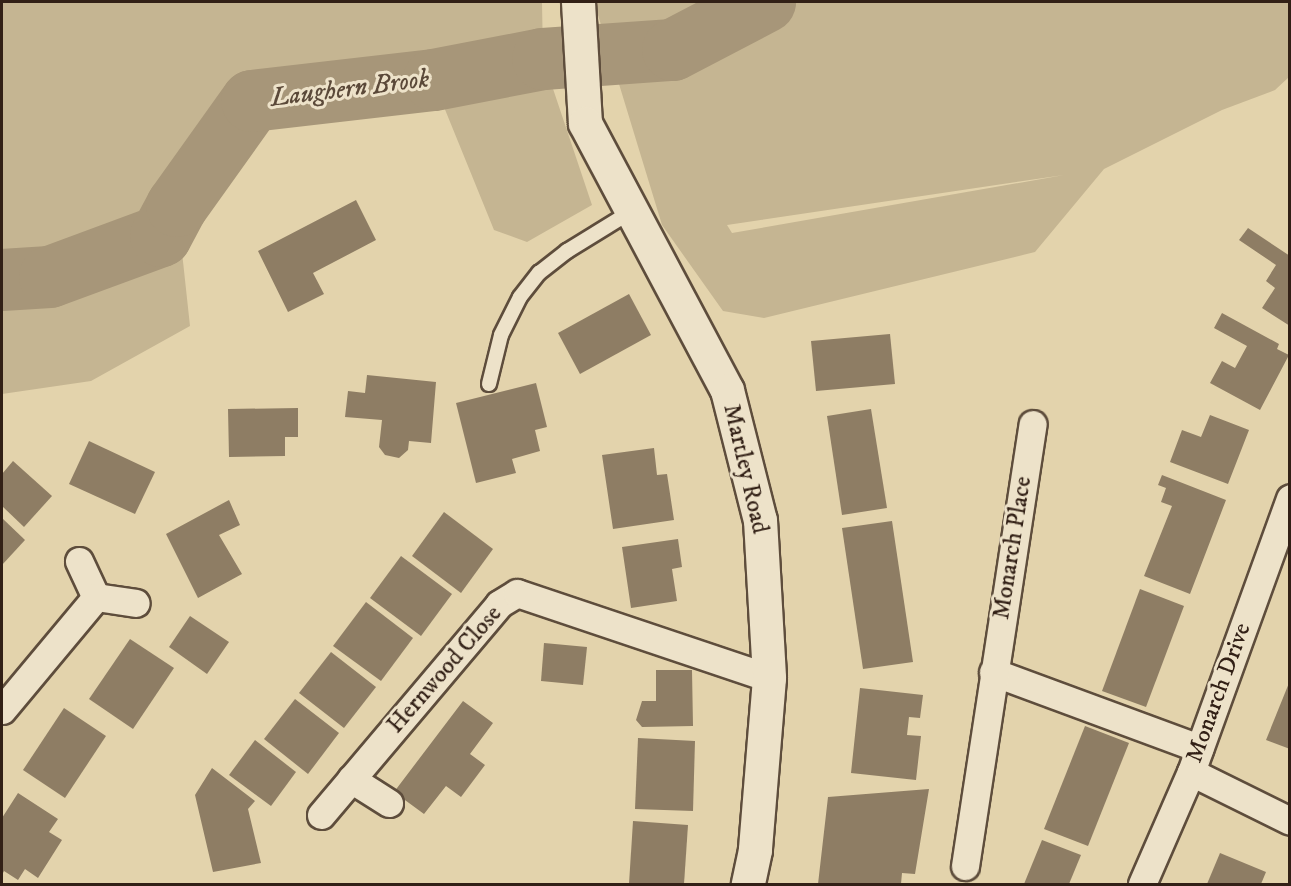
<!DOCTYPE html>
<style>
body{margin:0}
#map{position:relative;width:1291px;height:886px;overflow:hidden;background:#e3d3ac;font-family:"IM FELL DW Pica",serif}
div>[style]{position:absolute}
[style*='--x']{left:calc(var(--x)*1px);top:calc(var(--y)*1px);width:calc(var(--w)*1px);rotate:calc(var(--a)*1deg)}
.green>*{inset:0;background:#c5b592}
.river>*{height:62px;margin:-31px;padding:0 31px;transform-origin:31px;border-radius:31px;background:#a79679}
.building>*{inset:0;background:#8e7d64}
.roads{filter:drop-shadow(2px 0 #5e4d3c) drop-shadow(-2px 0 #5e4d3c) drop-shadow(0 2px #5e4d3c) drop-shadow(0 -2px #5e4d3c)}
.lane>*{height:14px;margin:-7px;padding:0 7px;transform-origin:7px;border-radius:7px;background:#ede2c9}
.street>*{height:27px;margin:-13.5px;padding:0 13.5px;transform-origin:13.5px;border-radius:13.5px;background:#ede2c9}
.secondary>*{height:33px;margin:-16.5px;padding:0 16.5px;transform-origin:16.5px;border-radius:16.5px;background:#ede2c9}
span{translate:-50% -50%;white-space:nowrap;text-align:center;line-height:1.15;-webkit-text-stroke:6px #ede2c9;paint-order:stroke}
.street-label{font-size:24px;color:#322016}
.water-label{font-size:26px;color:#5b4939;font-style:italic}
.frame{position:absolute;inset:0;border:3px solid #322016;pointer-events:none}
</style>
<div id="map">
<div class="green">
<i style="clip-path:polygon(2px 2px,542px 2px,543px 59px,592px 205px,527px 242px,494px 230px,433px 80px,252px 101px,177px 206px,190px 326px,91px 381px,2px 394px)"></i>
<i style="clip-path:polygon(evenodd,594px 2px,1289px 2px,1289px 77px,1275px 90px,1222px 110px,1104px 169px,1035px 252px,764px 318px,723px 311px,662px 225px,594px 2px,1064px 175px,732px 233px,727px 225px,1064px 175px)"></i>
</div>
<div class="river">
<i style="--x:2;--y:280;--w:48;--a:-3.6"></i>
<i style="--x:50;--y:277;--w:118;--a:-20.3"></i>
<i style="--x:161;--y:236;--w:34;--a:-62"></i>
<i style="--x:177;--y:206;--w:129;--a:-54.5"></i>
<i style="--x:252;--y:101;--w:183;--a:-6.6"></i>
<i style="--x:434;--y:80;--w:111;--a:-10.9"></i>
<i style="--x:543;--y:59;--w:130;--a:-4"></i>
<i style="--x:673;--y:50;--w:104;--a:-27.6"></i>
</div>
<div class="building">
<i style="clip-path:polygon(356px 200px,376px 240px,313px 273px,324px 294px,288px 312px,258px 251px)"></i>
<i style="clip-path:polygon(1248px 228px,1290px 256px,1290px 326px,1262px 308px,1275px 288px,1266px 281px,1276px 265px,1239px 240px)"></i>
<i style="clip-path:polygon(629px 294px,651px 335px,580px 374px,558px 333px)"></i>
<i style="clip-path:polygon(1222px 313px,1279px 344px,1277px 349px,1289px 355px,1260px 410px,1210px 383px,1222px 361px,1235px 368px,1247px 346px,1214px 328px)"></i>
<i style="clip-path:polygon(890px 334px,895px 384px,816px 391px,811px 341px)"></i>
<i style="clip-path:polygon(367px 375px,436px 382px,431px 443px,409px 441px,408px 450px,399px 458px,385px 455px,379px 447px,382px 420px,345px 417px,348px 391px,365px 393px)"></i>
<i style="clip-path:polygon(536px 383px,547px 427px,535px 430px,540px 451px,512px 459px,516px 473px,476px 483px,456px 403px)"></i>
<i style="clip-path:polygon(298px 408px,298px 437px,285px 437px,285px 456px,229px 457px,228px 409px)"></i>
<i style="clip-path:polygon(871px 409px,887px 508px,842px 515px,827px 416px)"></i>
<i style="clip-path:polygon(1210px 415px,1249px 430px,1228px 484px,1170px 462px,1182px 430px,1201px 437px)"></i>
<i style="clip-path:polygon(89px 441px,155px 472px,135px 514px,69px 484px)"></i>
<i style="clip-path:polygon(654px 448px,657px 475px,667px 474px,674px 520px,613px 529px,602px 455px)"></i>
<i style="clip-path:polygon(13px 461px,52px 496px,24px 527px,2px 506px,2px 474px)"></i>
<i style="clip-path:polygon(1162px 475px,1226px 500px,1190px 594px,1144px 576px,1172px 506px,1161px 502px,1166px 488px,1158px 485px)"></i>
<i style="clip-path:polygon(229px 500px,240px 525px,219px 535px,242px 574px,198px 598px,166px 534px)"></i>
<i style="clip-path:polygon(444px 512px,493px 549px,461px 593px,412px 556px)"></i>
<i style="clip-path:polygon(2px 518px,25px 540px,2px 565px)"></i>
<i style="clip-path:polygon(892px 521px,913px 662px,863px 669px,842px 528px)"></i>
<i style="clip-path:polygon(678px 539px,682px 567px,672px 569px,677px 601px,631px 608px,622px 547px)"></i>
<i style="clip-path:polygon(401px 556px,452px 594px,421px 636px,370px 598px)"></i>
<i style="clip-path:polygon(1140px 589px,1184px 606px,1146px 707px,1102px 691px)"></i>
<i style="clip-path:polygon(366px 602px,413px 638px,381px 681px,333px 646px)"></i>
<i style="clip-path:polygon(190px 616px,229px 642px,207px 674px,169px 647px)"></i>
<i style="clip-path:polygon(130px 639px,174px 668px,133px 729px,89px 699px)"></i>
<i style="clip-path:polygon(544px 643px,587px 647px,583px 685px,541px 681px)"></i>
<i style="clip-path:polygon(331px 652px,376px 687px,344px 728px,299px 693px)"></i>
<i style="clip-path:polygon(656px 670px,692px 670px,693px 726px,642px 727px,636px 720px,642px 701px,656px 701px)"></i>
<i style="clip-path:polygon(1289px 683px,1290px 683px,1290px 749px,1266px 740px)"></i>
<i style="clip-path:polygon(860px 688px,923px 695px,920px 718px,909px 717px,907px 735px,921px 736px,916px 780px,851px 773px)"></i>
<i style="clip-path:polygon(295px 699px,339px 733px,308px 774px,264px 739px)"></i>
<i style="clip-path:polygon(463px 701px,493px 723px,470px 754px,485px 765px,461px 797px,446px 786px,424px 814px,394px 792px)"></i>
<i style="clip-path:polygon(64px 708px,106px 736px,65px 798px,23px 770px)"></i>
<i style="clip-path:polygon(1085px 726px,1129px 743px,1088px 846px,1044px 829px)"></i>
<i style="clip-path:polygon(638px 738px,695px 741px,693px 811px,635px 809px)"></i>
<i style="clip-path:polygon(255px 740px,296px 772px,271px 806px,229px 775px)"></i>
<i style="clip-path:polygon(212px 768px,255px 801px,248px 809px,261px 863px,213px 872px,195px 795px)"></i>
<i style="clip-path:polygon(929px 789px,915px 874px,902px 873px,901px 884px,818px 884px,828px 797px)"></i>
<i style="clip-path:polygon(18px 793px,58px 819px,49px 832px,62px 840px,38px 878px,25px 869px,18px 880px,4px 871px,2px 875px,2px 818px)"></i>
<i style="clip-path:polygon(633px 821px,688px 825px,684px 884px,629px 884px)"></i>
<i style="clip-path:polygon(1042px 840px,1081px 855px,1069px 884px,1024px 884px)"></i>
<i style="clip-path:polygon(1220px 853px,1266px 872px,1261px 884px,1207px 884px)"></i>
</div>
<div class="roads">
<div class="lane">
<i style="--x:489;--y:384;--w:50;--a:-76.2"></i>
<i style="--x:501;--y:335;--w:42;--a:-63.4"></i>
<i style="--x:520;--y:297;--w:31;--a:-52"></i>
<i style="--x:539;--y:273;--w:36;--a:-38"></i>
<i style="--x:567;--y:251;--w:76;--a:-31.6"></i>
</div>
<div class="street">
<i style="--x:79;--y:561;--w:40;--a:65"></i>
<i style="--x:96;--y:597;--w:40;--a:8.5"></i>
<i style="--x:993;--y:672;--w:220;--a:20.3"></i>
<i style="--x:2;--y:710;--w:147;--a:-50.2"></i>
<i style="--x:1191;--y:772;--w:110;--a:26.3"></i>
<i style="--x:351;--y:779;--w:45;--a:32.3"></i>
<i style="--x:321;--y:815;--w:276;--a:-49.8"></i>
<i style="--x:499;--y:604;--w:21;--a:-31"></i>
<i style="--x:517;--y:593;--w:266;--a:18.6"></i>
<i style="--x:965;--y:866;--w:447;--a:-81.3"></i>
<i style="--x:1142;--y:884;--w:122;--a:-66.4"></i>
<i style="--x:1191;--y:772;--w:291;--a:-70.1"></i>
</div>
<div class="secondary">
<i style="--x:578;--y:2;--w:121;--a:86.7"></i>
<i style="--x:585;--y:123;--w:302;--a:62"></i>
<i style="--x:727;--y:390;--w:134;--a:75.8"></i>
<i style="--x:760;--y:520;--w:158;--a:86.7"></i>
<i style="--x:769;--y:678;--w:173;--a:94.7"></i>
<i style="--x:755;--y:850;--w:35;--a:102"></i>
</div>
</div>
<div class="street-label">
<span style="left:745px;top:469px;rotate:77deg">Martley Road</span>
<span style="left:1013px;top:548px;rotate:-81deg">Monarch Place</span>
<span style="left:445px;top:670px;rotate:-49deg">Hernwood Close</span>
<span style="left:1219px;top:693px;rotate:-70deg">Monarch Drive</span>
</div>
<div class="water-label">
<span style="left:350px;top:89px;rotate:-7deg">Laughern Brook</span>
</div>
<div class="frame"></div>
</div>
